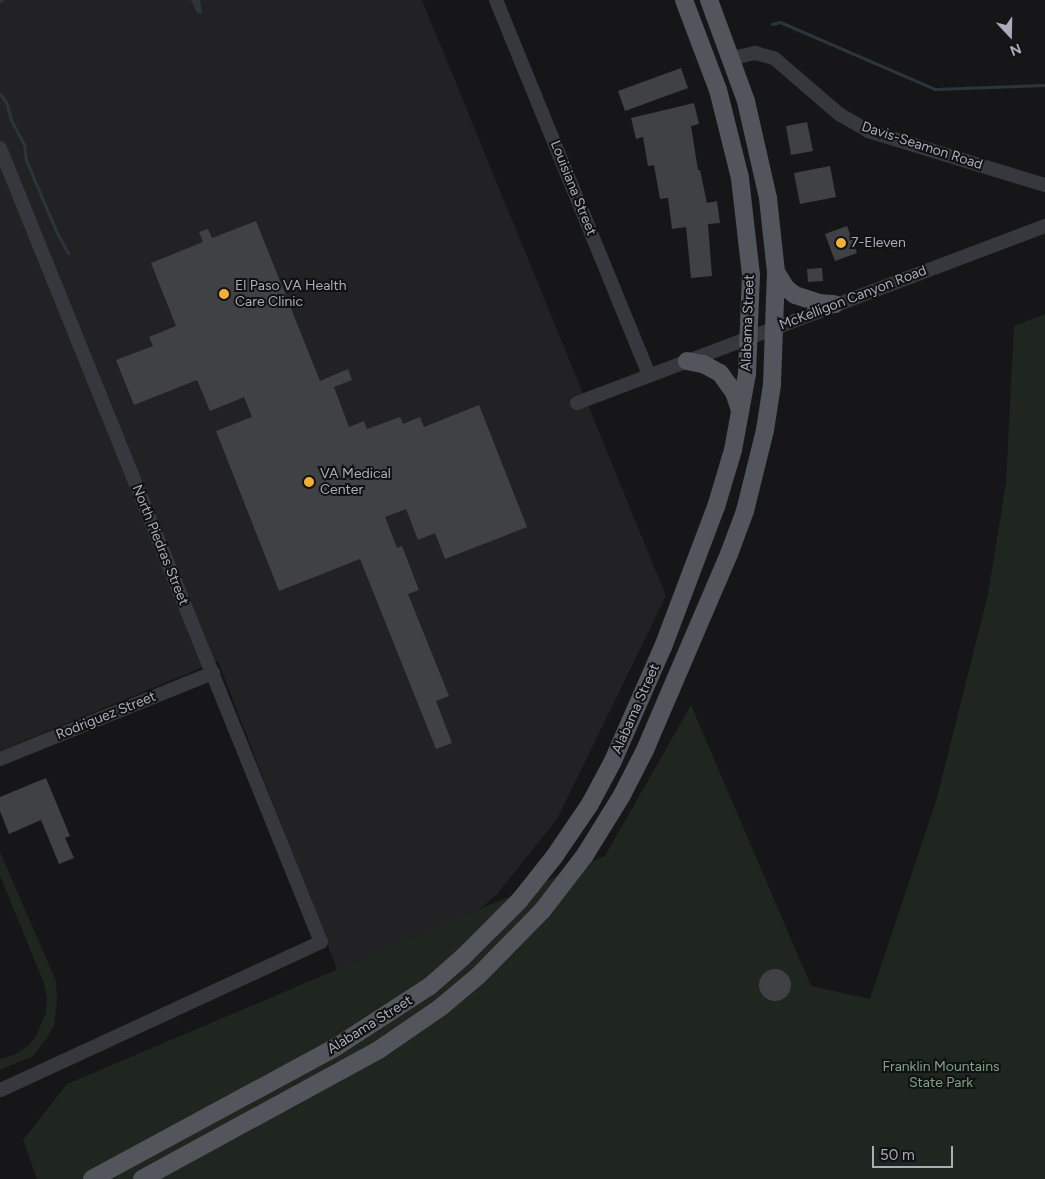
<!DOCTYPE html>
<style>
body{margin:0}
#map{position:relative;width:1045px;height:1179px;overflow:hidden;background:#161618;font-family:Figtree,sans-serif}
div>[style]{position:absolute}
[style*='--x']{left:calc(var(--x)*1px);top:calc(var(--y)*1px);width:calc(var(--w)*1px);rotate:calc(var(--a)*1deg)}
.built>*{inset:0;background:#222225}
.green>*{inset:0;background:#1e261f}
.water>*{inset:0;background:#2c353c}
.stream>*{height:3px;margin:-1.5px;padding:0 1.5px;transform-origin:1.5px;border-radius:1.5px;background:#2c353c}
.building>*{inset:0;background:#404145}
.round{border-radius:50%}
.minor>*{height:14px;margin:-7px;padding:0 7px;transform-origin:7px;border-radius:7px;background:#37383d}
.major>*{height:18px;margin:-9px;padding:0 9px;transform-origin:9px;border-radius:9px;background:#53555c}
.dots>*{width:14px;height:14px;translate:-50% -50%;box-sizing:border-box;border:2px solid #111113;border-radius:50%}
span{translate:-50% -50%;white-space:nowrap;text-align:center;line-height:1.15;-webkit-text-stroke:4px #111113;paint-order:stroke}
.street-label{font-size:14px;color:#a8adb8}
.poi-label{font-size:14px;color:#a8adb8}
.left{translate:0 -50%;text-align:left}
.park-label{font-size:14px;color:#7fa381}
.north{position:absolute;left:985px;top:10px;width:50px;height:50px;-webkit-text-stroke:4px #111113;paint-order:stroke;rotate:159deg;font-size:14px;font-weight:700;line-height:20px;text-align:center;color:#a8adb8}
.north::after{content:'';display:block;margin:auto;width:18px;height:22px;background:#a8adb8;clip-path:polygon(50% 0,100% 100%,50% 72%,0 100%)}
.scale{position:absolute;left:872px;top:1146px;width:81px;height:22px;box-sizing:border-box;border:2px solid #a8adb8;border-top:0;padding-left:6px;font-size:15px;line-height:18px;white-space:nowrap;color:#a8adb8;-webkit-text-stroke:4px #111113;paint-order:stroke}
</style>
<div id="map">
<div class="built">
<i style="clip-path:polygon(0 0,422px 0,666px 596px,557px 819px,497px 894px,411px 970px,348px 998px,218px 661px,0 751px)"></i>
</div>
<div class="green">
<i style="clip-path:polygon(1045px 314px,1045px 1179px,37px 1179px,23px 1140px,67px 1084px,605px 856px,691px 705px,811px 986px,870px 999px,936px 801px,988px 594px,1006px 483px,1014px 326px)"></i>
<i style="clip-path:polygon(0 852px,56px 981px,57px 999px,54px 1026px,44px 1042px,33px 1056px,0 1070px,0 1059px,14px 1055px,28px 1046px,36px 1036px,46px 1013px,47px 999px,44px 983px,0 876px)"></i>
</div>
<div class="water">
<i style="clip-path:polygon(191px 0,200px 0,202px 14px,197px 13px)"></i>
</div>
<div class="stream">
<i style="--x:0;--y:1;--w:2;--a:-27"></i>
<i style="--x:772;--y:24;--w:8;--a:-14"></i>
<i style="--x:780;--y:22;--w:169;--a:23.4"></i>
<i style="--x:935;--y:89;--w:110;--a:-2.1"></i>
<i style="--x:0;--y:94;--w:10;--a:53"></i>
<i style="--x:6;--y:102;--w:19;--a:74"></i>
<i style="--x:11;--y:120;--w:27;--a:62"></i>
<i style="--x:24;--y:144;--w:16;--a:83"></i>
<i style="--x:26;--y:160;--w:79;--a:67"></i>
<i style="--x:57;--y:233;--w:23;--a:61"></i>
</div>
<div class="building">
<i style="clip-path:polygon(681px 68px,688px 88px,625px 111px,618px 91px)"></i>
<i style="clip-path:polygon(694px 103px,699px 124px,691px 126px,698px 170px,700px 170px,707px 203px,717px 201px,720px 223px,708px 224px,712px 276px,691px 278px,686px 227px,672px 229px,668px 198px,660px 199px,654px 165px,648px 166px,643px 137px,636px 139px,631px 118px)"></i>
<i style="clip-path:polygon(807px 122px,813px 151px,791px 155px,786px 126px)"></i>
<i style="clip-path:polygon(830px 166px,836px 197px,800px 204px,794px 173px)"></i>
<i style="clip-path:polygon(256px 221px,320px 381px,348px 369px,352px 380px,334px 387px,349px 427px,364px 421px,367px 429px,400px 417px,403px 424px,420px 417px,424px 427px,479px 405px,527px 527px,445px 559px,435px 533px,418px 540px,406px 509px,385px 517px,397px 548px,402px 546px,419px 590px,408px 594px,449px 696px,436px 701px,452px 743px,436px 749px,360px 559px,279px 591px,216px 431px,252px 417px,244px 397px,210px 411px,197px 380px,134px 405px,116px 360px,153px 346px,149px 337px,176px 326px,151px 263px,203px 242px,199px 232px,208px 229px,212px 238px)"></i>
<i style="clip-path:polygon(847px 226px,857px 253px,835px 261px,825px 234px)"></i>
<i style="clip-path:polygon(822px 268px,823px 281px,808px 282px,807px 269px)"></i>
<i style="clip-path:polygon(46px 778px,70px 836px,65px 838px,74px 858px,59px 864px,41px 820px,9px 834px,0 811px,0 797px)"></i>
<i class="round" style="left:759px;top:969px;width:32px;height:32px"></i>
</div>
<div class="minor">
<i style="--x:496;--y:0;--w:405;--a:67.8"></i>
<i style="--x:733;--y:58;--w:23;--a:-13"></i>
<i style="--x:755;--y:53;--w:20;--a:15"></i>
<i style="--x:774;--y:58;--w:86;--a:40.7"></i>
<i style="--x:839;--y:114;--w:34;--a:30"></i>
<i style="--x:868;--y:131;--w:185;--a:17"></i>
<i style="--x:0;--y:148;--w:856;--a:67.99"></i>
<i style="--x:321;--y:942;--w:353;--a:155.2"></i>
<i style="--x:577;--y:403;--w:500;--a:-20.72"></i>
<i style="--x:0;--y:759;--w:230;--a:-22"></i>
</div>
<div class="major">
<i style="--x:776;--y:272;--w:19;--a:58"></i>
<i style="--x:786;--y:288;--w:11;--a:38"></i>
<i style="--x:795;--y:295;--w:25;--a:18"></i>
<i style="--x:819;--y:303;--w:16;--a:4"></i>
<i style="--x:687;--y:361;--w:16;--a:11"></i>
<i style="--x:703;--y:364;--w:19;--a:28"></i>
<i style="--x:720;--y:373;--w:24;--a:54"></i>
<i style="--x:734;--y:392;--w:20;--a:72"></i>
<i style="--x:92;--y:1179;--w:277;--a:-28.4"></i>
<i style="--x:336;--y:1047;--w:112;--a:-33"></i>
<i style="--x:430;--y:986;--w:44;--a:-41.3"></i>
<i style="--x:463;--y:957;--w:79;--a:-45"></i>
<i style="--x:519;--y:901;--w:56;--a:-51.5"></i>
<i style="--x:554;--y:857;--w:64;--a:-55.8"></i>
<i style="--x:590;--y:804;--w:47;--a:-61.8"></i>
<i style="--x:612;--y:763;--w:127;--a:-66.3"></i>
<i style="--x:663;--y:647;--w:150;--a:-69.3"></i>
<i style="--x:716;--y:507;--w:59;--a:-73.4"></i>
<i style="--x:733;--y:450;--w:77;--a:-79.6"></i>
<i style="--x:747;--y:374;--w:99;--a:-87.7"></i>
<i style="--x:751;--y:275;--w:98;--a:-96.5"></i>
<i style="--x:740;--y:178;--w:91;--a:-104"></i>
<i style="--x:718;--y:90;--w:96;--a:-110.7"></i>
<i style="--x:142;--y:1179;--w:271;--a:-28.6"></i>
<i style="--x:380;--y:1049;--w:74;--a:-34.5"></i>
<i style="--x:441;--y:1007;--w:50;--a:-40.1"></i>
<i style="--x:479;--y:975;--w:90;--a:-45.5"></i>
<i style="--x:542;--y:911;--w:71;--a:-52.5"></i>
<i style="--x:585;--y:855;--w:70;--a:-58.3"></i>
<i style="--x:622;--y:795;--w:51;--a:-62.9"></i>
<i style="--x:645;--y:750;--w:213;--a:-66.8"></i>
<i style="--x:729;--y:554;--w:46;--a:-69.6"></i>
<i style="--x:745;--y:511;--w:83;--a:-76.1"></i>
<i style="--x:765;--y:430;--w:46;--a:-81.2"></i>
<i style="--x:772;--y:385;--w:113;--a:-88"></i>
<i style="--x:776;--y:272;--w:74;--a:-96.2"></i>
<i style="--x:768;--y:198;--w:99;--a:-102.8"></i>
<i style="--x:746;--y:101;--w:108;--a:-110.1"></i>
</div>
<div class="dots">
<i style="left:841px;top:243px;background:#f2b134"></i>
<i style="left:224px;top:294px;background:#f2b134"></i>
<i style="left:309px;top:482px;background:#f2b134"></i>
</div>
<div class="street-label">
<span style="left:922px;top:146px;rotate:18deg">Davis-Seamon Road</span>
<span style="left:573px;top:188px;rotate:68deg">Louisiana Street</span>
<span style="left:853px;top:298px;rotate:-21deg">McKelligon Canyon Road</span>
<span style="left:748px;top:323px;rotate:-88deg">Alabama Street</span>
<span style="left:160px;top:545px;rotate:68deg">North Piedras Street</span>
<span style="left:636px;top:709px;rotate:-66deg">Alabama Street</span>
<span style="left:106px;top:716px;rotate:-22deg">Rodriguez Street</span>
<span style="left:370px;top:1025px;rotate:-32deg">Alabama Street</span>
</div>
<div class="poi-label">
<span class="left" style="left:851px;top:243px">7-Eleven</span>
<span class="left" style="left:235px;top:294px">El Paso VA Health<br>Care Clinic</span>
<span class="left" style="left:320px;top:482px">VA Medical<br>Center</span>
</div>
<div class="park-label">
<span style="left:941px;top:1075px">Franklin Mountains<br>State Park</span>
</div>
<div class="north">N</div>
<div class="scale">50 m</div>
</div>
